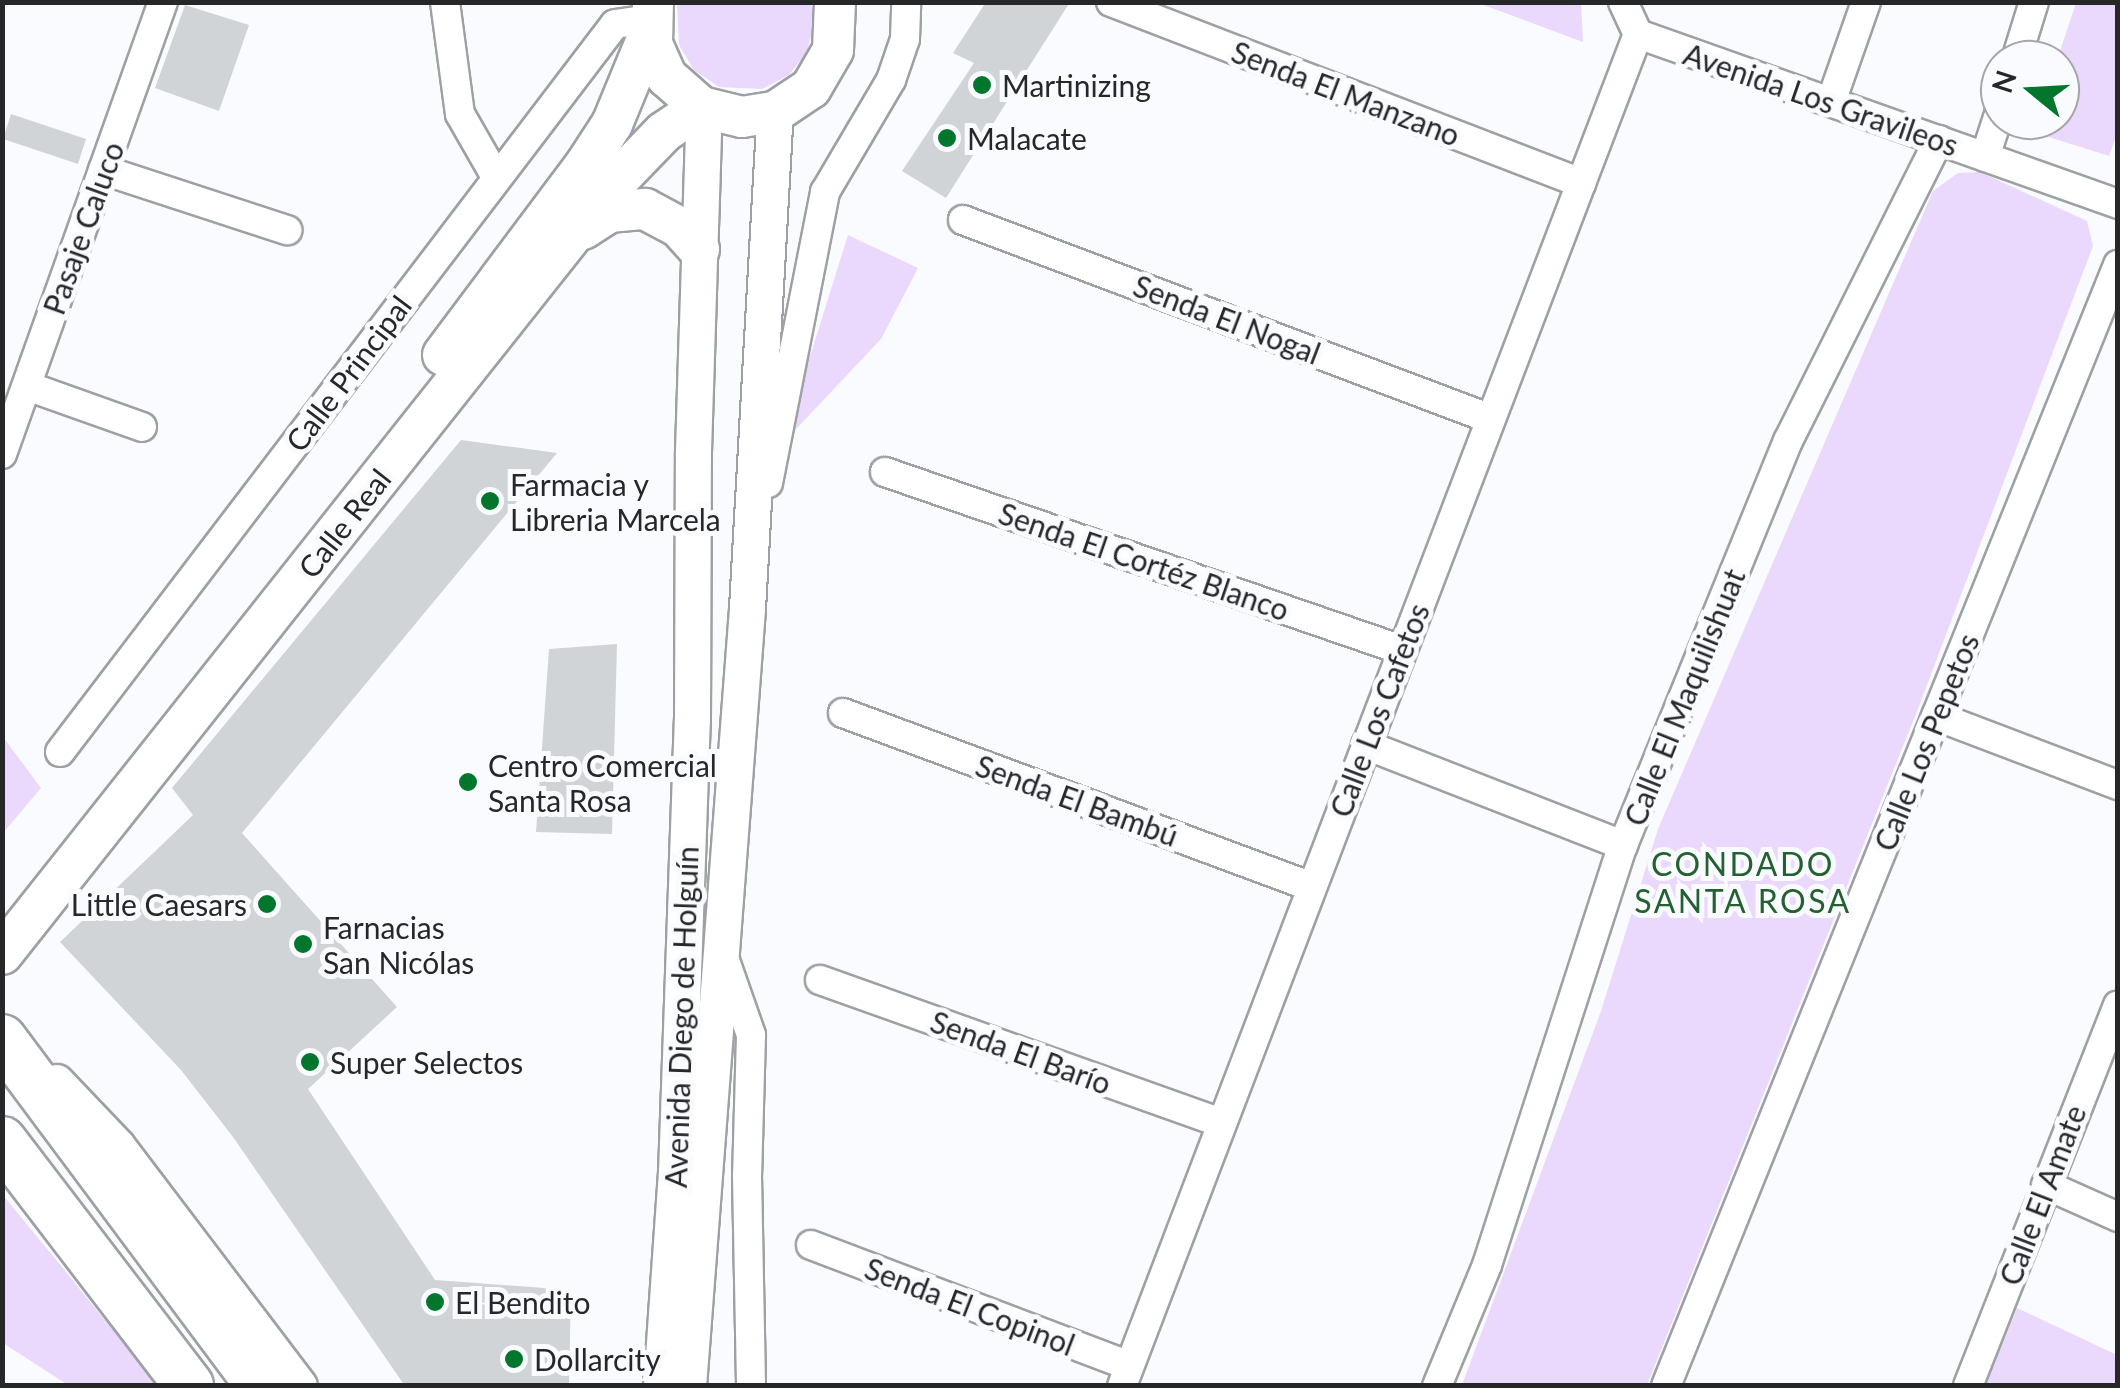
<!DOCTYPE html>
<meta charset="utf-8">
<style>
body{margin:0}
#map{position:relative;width:2120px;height:1388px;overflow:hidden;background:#f9fbff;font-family:Lato,sans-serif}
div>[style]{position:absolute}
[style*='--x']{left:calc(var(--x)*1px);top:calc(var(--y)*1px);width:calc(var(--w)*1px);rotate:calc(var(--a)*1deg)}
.green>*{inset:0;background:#ead9fc}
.building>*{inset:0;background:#d0d4d7}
.roads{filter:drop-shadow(2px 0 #9da0a4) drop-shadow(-2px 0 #9da0a4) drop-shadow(0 2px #9da0a4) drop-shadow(0 -2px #9da0a4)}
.minor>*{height:28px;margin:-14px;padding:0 14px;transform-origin:14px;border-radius:14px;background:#fff}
.tertiary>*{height:35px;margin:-17.5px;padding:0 17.5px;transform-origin:17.5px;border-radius:17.5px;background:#fff}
.secondary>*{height:40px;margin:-20px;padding:0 20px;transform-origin:20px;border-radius:20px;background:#fff}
.trunk>*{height:48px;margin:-24px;padding:0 24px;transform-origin:24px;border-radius:24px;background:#fff}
.dots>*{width:28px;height:28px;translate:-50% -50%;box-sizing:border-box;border:5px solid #f9fbff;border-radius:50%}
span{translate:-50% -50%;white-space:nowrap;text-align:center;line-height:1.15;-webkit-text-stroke:10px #f9fbff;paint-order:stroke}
.poi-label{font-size:30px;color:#262729}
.left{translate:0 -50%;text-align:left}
.right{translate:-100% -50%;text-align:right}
.street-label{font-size:30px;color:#262729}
.neighbourhood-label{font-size:32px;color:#246130;letter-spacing:2.5px}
.frame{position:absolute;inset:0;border:5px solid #262729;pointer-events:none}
.north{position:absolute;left:1980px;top:40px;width:100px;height:100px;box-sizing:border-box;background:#f9fbff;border:2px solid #a5a6a9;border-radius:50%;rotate:288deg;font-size:28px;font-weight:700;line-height:40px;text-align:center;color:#262729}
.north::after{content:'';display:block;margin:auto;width:35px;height:45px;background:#01762c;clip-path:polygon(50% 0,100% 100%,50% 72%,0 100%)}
</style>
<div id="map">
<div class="green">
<i style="clip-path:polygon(811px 3px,814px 23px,807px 52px,789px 75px,762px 89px,719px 87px,694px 70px,679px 45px,677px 3px)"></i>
<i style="clip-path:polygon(1478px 3px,1581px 3px,1583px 42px)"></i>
<i style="clip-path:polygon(2076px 3px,2117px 3px,2117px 134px,2109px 156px,2033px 132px,2037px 120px,2060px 120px,2057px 60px)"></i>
<i style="clip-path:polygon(1980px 172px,2087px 221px,2093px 246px,1916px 714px,1647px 1385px,1462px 1385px,1601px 1011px,1658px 829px,1933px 191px,1958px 173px)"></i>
<i style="clip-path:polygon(848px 235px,918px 268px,881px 339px,783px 443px)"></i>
<i style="clip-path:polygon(3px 737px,41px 788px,3px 833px,2px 737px)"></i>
<i style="clip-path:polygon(2px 1194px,62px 1267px,157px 1385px,68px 1385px,3px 1343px)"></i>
<i style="clip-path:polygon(2017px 1308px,2117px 1355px,2117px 1385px,1986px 1385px)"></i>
</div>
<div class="building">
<i style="clip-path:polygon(986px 2px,1070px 2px,946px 198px,902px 171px,974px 63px,953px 53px)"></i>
<i style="clip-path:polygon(185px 5px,249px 25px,219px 111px,155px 88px)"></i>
<i style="clip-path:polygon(11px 114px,86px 139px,78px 164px,3px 139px)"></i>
<i style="clip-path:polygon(461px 440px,557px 453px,242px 833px,397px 1007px,308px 1089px,435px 1280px,571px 1290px,569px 1386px,405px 1386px,233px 1137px,181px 1070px,60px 942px,193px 815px,172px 788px)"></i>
<i style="clip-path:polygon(617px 644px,612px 834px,536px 832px,549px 649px)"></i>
</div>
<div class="roads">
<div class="minor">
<i style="--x:445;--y:2;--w:113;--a:82.4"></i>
<i style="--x:460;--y:114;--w:70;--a:60.2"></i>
<i style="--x:1111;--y:2;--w:504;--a:21.06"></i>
<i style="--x:1623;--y:2;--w:35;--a:65"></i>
<i style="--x:1638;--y:34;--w:509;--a:19.5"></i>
<i style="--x:2016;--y:60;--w:61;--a:-72.8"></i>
<i style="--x:1831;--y:102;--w:106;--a:-70.7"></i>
<i style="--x:1985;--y:157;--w:48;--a:-71.9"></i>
<i style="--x:103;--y:170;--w:194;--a:18.1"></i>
<i style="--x:963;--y:220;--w:564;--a:20.65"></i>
<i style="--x:27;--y:386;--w:122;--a:19.6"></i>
<i style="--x:2;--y:454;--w:480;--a:-70.4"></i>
<i style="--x:885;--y:472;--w:547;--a:19"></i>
<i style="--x:768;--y:483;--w:297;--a:-78.9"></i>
<i style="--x:825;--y:192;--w:130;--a:-59.5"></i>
<i style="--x:891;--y:80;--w:43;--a:-71.1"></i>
<i style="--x:905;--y:39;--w:37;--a:-88"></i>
<i style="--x:843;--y:713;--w:500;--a:20.35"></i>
<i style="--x:1936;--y:716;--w:195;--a:20.8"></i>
<i style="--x:1366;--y:745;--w:276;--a:21.3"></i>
<i style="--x:60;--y:752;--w:915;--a:-52.68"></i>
<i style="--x:615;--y:24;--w:35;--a:-8"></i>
<i style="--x:722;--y:952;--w:88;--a:70.7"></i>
<i style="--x:751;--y:1035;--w:141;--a:91.6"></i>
<i style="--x:747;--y:1176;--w:210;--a:88.9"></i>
<i style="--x:820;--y:980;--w:426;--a:19.6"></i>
<i style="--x:2046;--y:1185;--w:79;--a:24"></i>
<i style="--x:811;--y:1245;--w:340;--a:20.8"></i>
<i style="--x:1122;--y:1386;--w:1447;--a:-69.11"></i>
<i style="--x:1437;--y:1386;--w:131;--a:-67.5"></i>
<i style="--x:1487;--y:1265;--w:441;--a:-72.1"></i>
<i style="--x:1623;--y:845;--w:436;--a:-67.8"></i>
<i style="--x:1788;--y:441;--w:337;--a:-63.4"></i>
<i style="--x:1666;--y:1386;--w:1209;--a:-68.04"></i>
<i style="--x:1968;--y:1386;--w:409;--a:-68.5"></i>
</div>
<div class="tertiary">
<i style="--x:56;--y:1082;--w:88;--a:46.4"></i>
<i style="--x:117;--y:1146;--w:301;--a:52.8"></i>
<i style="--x:661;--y:1386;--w:214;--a:-86"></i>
<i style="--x:676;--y:1173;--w:453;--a:-88"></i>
<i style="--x:692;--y:720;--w:269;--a:-89.8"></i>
<i style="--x:693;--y:451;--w:342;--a:-88.2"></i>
<i style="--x:688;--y:1386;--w:780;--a:-85.66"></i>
<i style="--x:747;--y:608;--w:497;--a:-86.8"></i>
</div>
<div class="secondary">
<i style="--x:653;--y:2;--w:42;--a:91.4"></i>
<i style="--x:652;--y:44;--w:36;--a:66"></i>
<i style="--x:667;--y:77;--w:45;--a:41.4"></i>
<i style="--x:701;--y:107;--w:42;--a:13.7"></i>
<i style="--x:742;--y:117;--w:33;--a:-9"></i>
<i style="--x:775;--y:112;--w:43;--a:-33.7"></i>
<i style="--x:811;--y:88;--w:44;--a:-59.9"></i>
<i style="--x:833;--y:50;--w:48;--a:-87.6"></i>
<i style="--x:583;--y:229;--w:31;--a:-33"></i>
<i style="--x:609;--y:212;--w:36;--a:-5"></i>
<i style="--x:645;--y:209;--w:38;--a:28"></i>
<i style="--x:679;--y:227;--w:30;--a:48"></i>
<i style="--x:443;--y:355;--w:239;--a:-53.2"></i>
<i style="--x:586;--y:164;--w:48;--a:-57"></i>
<i style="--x:612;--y:124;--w:100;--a:-67.6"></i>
<i style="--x:2;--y:954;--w:974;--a:-51.59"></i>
<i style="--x:607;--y:191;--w:82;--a:-46"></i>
<i style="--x:664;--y:132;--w:45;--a:-34"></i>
</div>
<div class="trunk">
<i style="--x:2;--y:1039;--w:433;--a:53.3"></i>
<i style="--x:2;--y:1141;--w:308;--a:52.6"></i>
</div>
</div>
<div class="dots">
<i style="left:982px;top:85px;background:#01762c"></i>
<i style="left:947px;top:138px;background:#01762c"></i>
<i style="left:490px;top:501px;background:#01762c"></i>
<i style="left:468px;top:782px;background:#01762c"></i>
<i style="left:267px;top:904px;background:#01762c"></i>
<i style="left:303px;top:944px;background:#01762c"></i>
<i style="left:310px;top:1062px;background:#01762c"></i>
<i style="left:435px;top:1302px;background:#01762c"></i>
<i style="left:514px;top:1359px;background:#01762c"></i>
</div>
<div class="poi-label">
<span class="left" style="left:1002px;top:85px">Martinizing</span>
<span class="left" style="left:967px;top:138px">Malacate</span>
<span class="left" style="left:510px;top:501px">Farmacia y<br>Libreria Marcela</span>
<span class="left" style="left:488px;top:782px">Centro Comercial<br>Santa Rosa</span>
<span class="right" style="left:247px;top:904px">Little Caesars</span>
<span class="left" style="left:323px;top:944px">Farnacias<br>San Nicólas</span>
<span class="left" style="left:330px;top:1062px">Super Selectos</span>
<span class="left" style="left:455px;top:1302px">El Bendito</span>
<span class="left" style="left:534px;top:1359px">Dollarcity</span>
</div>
<div class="street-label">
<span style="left:1346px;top:93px;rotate:21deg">Senda El Manzano</span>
<span style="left:1821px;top:99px;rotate:19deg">Avenida Los Gravileos</span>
<span style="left:83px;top:228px;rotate:-70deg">Pasaje Caluco</span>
<span style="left:1227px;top:319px;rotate:21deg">Senda El Nogal</span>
<span style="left:348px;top:373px;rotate:-53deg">Calle Principal</span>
<span style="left:344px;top:523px;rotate:-52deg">Calle Real</span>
<span style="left:1144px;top:561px;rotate:19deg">Senda El Cortéz Blanco</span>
<span style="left:1684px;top:697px;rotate:-68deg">Calle El Maquilishuat</span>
<span style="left:1379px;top:710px;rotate:-69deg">Calle Los Cafetos</span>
<span style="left:1926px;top:742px;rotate:-68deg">Calle Los Pepetos</span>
<span style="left:1077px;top:800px;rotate:20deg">Senda El Bambú</span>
<span style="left:681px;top:1017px;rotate:-88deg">Avenida Diego de Holguín</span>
<span style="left:1021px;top:1052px;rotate:20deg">Senda El Barío</span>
<span style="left:2042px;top:1195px;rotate:-69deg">Calle El Amate</span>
<span style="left:970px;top:1306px;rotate:21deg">Senda El Copinol</span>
</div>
<div class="neighbourhood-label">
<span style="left:1743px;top:883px">CONDADO<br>SANTA ROSA</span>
</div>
<div class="frame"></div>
<div class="north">N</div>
</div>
